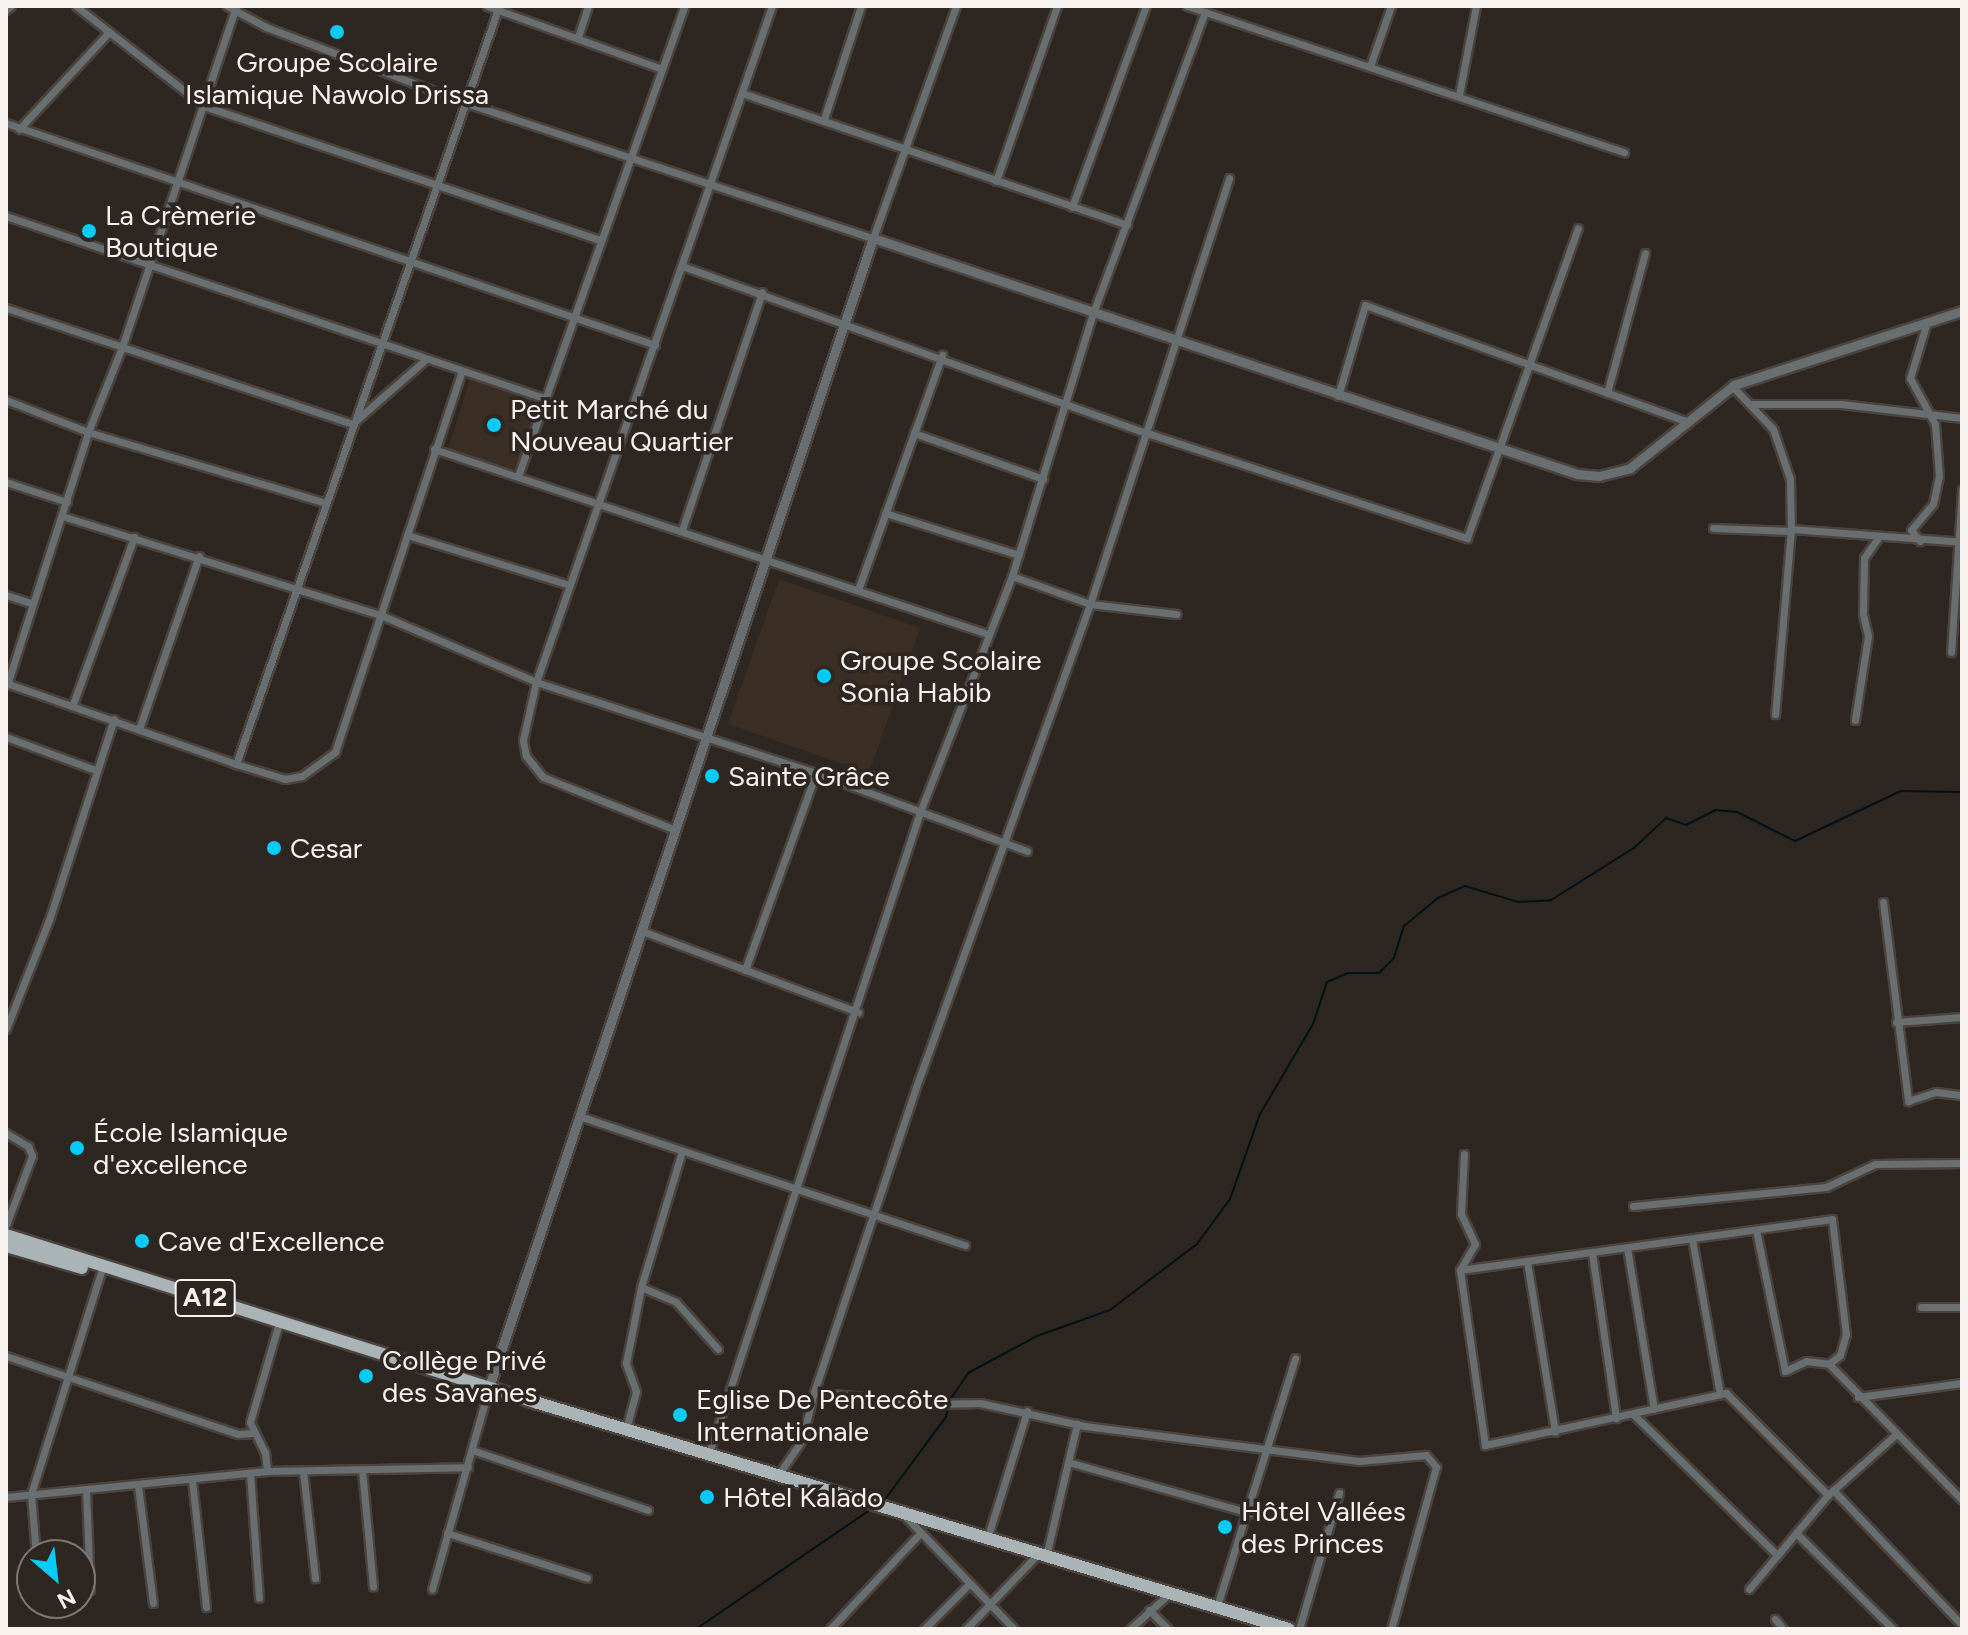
<!DOCTYPE html>
<meta charset="utf-8">
<style>
body{margin:0}
#map{position:relative;width:1968px;height:1635px;overflow:hidden;background:#2e2721;font-family:Figtree,sans-serif}
div>[style]{position:absolute}
[style*='--x']{left:calc(var(--x)*1px);top:calc(var(--y)*1px);width:calc(var(--w)*1px);rotate:calc(var(--a)*1deg)}
.built>*{inset:0;background:#3b2f25}
.stream>*{height:2px;margin:-1px;padding:0 1px;transform-origin:1px;border-radius:1px;background:#031117}
.roads{filter:drop-shadow(2px 0 #4a433e) drop-shadow(-2px 0 #4a433e) drop-shadow(0 2px #4a433e) drop-shadow(0 -2px #4a433e)}
.minor>*{height:7px;margin:-3.5px;padding:0 3.5px;transform-origin:3.5px;border-radius:3.5px;background:#696e70}
.tertiary>*{height:9px;margin:-4.5px;padding:0 4.5px;transform-origin:4.5px;border-radius:4.5px;background:#696e70}
.primary>*{height:12px;margin:-6px;padding:0 6px;transform-origin:6px;border-radius:6px;background:#aab4b7}
.dots>*{width:22px;height:22px;translate:-50% -50%;box-sizing:border-box;border:4px solid #2e2721;border-radius:50%}
span{translate:-50% -50%;white-space:nowrap;text-align:center;line-height:1.15;-webkit-text-stroke:7px #2e2721;paint-order:stroke}
.shield-label span{padding:2px 6px;background:#2e2721;border:2px solid;border-radius:6px;-webkit-text-stroke-width:0}
.shield-label{font-size:26px;color:#f7f2ee;font-weight:700}
.poi-label{font-size:28px;color:#f7f2ee}
.left{translate:0 -50%;text-align:left}
.frame{position:absolute;inset:0;border:8px solid #f7f2ee;pointer-events:none}
.north{position:absolute;left:16px;top:1539px;width:80px;height:80px;box-sizing:border-box;background:#2e2721;border:2px solid #7e7873;border-radius:50%;rotate:152deg;font-size:22px;font-weight:700;line-height:32px;text-align:center;color:#f7f2ee}
.north::after{content:'';display:block;margin:auto;width:28px;height:36px;background:#04cbf9;clip-path:polygon(50% 0,100% 100%,50% 72%,0 100%)}
</style>
<div id="map">
<div class="built">
<i style="clip-path:polygon(470px 379px,539px 400px,517px 470px,448px 449px)"></i>
<i style="clip-path:polygon(779px 579px,920px 628px,869px 773px,728px 724px)"></i>
</div>
<div class="stream">
<i style="--x:950;--y:1400;--w:32;--a:-56"></i>
<i style="--x:968;--y:1373;--w:78;--a:-28.2"></i>
<i style="--x:1037;--y:1336;--w:77;--a:-19.6"></i>
<i style="--x:1110;--y:1310;--w:109;--a:-37.2"></i>
<i style="--x:1197;--y:1244;--w:56;--a:-53.7"></i>
<i style="--x:1230;--y:1199;--w:90;--a:-70.6"></i>
<i style="--x:1260;--y:1114;--w:104;--a:-59.5"></i>
<i style="--x:1313;--y:1024;--w:44;--a:-71.6"></i>
<i style="--x:1327;--y:982;--w:23;--a:-23"></i>
<i style="--x:1348;--y:973;--w:31;--a:0"></i>
<i style="--x:1379;--y:973;--w:21;--a:-45"></i>
<i style="--x:1394;--y:958;--w:34;--a:-73"></i>
<i style="--x:1404;--y:926;--w:44;--a:-39.5"></i>
<i style="--x:1438;--y:898;--w:30;--a:-24"></i>
<i style="--x:1465;--y:886;--w:55;--a:16.8"></i>
<i style="--x:1518;--y:902;--w:33;--a:-3"></i>
<i style="--x:1551;--y:900;--w:98;--a:-32.1"></i>
<i style="--x:1634;--y:848;--w:44;--a:-43.2"></i>
<i style="--x:1666;--y:818;--w:21;--a:19"></i>
<i style="--x:1686;--y:825;--w:33;--a:-27"></i>
<i style="--x:1715;--y:810;--w:22;--a:5"></i>
<i style="--x:1737;--y:812;--w:65;--a:26.6"></i>
<i style="--x:1795;--y:841;--w:117;--a:-25.3"></i>
<i style="--x:1901;--y:791;--w:61;--a:0.9"></i>
<i style="--x:883;--y:1502;--w:106;--a:-53.5"></i>
<i style="--x:946;--y:1417;--w:11;--a:-80"></i>
<i style="--x:696;--y:1629;--w:212;--a:-34.4"></i>
</div>
<div class="roads">
<div class="minor">
<i style="--x:76;--y:6;--w:162;--a:38"></i>
<i style="--x:204;--y:106;--w:417;--a:18.7"></i>
<i style="--x:227;--y:6;--w:44;--a:28.3"></i>
<i style="--x:266;--y:27;--w:214;--a:20.8"></i>
<i style="--x:466;--y:103;--w:429;--a:18.4"></i>
<i style="--x:873;--y:238;--w:246;--a:-70.3"></i>
<i style="--x:487;--y:6;--w:186;--a:19.8"></i>
<i style="--x:1187;--y:6;--w:461;--a:18.5"></i>
<i style="--x:6;--y:10;--w:6;--a:-39"></i>
<i style="--x:578;--y:37;--w:33;--a:-72"></i>
<i style="--x:1370;--y:66;--w:64;--a:-70.7"></i>
<i style="--x:742;--y:93;--w:407;--a:18.9"></i>
<i style="--x:1459;--y:95;--w:91;--a:-79.2"></i>
<i style="--x:824;--y:119;--w:119;--a:-71.9"></i>
<i style="--x:6;--y:123;--w:686;--a:18.88"></i>
<i style="--x:19;--y:129;--w:132;--a:-47.1"></i>
<i style="--x:996;--y:181;--w:185;--a:-70.8"></i>
<i style="--x:1072;--y:207;--w:214;--a:-69.8"></i>
<i style="--x:6;--y:216;--w:568;--a:18.69"></i>
<i style="--x:682;--y:266;--w:491;--a:19.8"></i>
<i style="--x:1144;--y:432;--w:340;--a:18.2"></i>
<i style="--x:1467;--y:538;--w:329;--a:-70.3"></i>
<i style="--x:6;--y:308;--w:365;--a:18.5"></i>
<i style="--x:352;--y:424;--w:98;--a:-41.3"></i>
<i style="--x:1732;--y:386;--w:59;--a:46.4"></i>
<i style="--x:1773;--y:429;--w:53;--a:71.2"></i>
<i style="--x:1790;--y:479;--w:50;--a:88.9"></i>
<i style="--x:1791;--y:529;--w:186;--a:94.9"></i>
<i style="--x:1607;--y:393;--w:145;--a:-74.8"></i>
<i style="--x:1338;--y:396;--w:95;--a:-73.5"></i>
<i style="--x:1365;--y:305;--w:344;--a:19.9"></i>
<i style="--x:6;--y:400;--w:88;--a:21.3"></i>
<i style="--x:88;--y:432;--w:248;--a:16.6"></i>
<i style="--x:1752;--y:404;--w:89;--a:0"></i>
<i style="--x:1841;--y:404;--w:122;--a:6.6"></i>
<i style="--x:914;--y:433;--w:137;--a:19.6"></i>
<i style="--x:434;--y:449;--w:584;--a:18.47"></i>
<i style="--x:518;--y:476;--w:498;--a:-70.5"></i>
<i style="--x:6;--y:482;--w:64;--a:18.2"></i>
<i style="--x:885;--y:513;--w:140;--a:17.4"></i>
<i style="--x:62;--y:516;--w:336;--a:17.3"></i>
<i style="--x:383;--y:616;--w:167;--a:23.3"></i>
<i style="--x:536;--y:682;--w:294;--a:18"></i>
<i style="--x:816;--y:773;--w:225;--a:20.3"></i>
<i style="--x:1713;--y:528;--w:78;--a:2.2"></i>
<i style="--x:1791;--y:529;--w:171;--a:4.3"></i>
<i style="--x:682;--y:530;--w:251;--a:-71.4"></i>
<i style="--x:407;--y:535;--w:170;--a:17.1"></i>
<i style="--x:1920;--y:541;--w:14;--a:-129"></i>
<i style="--x:1911;--y:530;--w:34;--a:-50"></i>
<i style="--x:1933;--y:504;--w:29;--a:-78"></i>
<i style="--x:1939;--y:476;--w:52;--a:-94.4"></i>
<i style="--x:1935;--y:424;--w:52;--a:-118.5"></i>
<i style="--x:1910;--y:378;--w:59;--a:-73.1"></i>
<i style="--x:1012;--y:576;--w:83;--a:19.7"></i>
<i style="--x:1090;--y:604;--w:87;--a:6.6"></i>
<i style="--x:858;--y:590;--w:250;--a:-70.3"></i>
<i style="--x:6;--y:595;--w:28;--a:18"></i>
<i style="--x:1951;--y:652;--w:163;--a:-86.1"></i>
<i style="--x:6;--y:683;--w:244;--a:19.4"></i>
<i style="--x:236;--y:764;--w:51;--a:17"></i>
<i style="--x:285;--y:779;--w:17;--a:-10"></i>
<i style="--x:302;--y:776;--w:41;--a:-36"></i>
<i style="--x:335;--y:752;--w:402;--a:-71.6"></i>
<i style="--x:7;--y:685;--w:266;--a:-72.2"></i>
<i style="--x:88;--y:432;--w:92;--a:-68.2"></i>
<i style="--x:122;--y:347;--w:360;--a:-71.5"></i>
<i style="--x:73;--y:704;--w:178;--a:-69.9"></i>
<i style="--x:1855;--y:720;--w:85;--a:-81.2"></i>
<i style="--x:1868;--y:636;--w:23;--a:-103"></i>
<i style="--x:1863;--y:614;--w:56;--a:-89"></i>
<i style="--x:1864;--y:558;--w:24;--a:-55"></i>
<i style="--x:139;--y:729;--w:183;--a:-70.9"></i>
<i style="--x:6;--y:737;--w:95;--a:20.3"></i>
<i style="--x:236;--y:764;--w:802;--a:-70.86"></i>
<i style="--x:673;--y:829;--w:140;--a:-158.2"></i>
<i style="--x:543;--y:777;--w:27;--a:-129"></i>
<i style="--x:526;--y:756;--w:16;--a:-101"></i>
<i style="--x:523;--y:740;--w:59;--a:-77.4"></i>
<i style="--x:536;--y:682;--w:716;--a:-70.76"></i>
<i style="--x:1883;--y:902;--w:201;--a:82.8"></i>
<i style="--x:1908;--y:1101;--w:29;--a:-18"></i>
<i style="--x:1936;--y:1092;--w:26;--a:7"></i>
<i style="--x:642;--y:931;--w:231;--a:20.6"></i>
<i style="--x:745;--y:970;--w:209;--a:-70.2"></i>
<i style="--x:1896;--y:1022;--w:66;--a:-4.3"></i>
<i style="--x:6;--y:1029;--w:117;--a:-68.5"></i>
<i style="--x:49;--y:920;--w:211;--a:-72.1"></i>
<i style="--x:579;--y:1116;--w:407;--a:18.5"></i>
<i style="--x:6;--y:1133;--w:26;--a:31"></i>
<i style="--x:28;--y:1146;--w:11;--a:68"></i>
<i style="--x:32;--y:1156;--w:74;--a:110.6"></i>
<i style="--x:1464;--y:1154;--w:60;--a:92.9"></i>
<i style="--x:1461;--y:1214;--w:33;--a:65"></i>
<i style="--x:1475;--y:1244;--w:30;--a:120"></i>
<i style="--x:1460;--y:1270;--w:177;--a:81.9"></i>
<i style="--x:1485;--y:1445;--w:247;--a:-12.2"></i>
<i style="--x:1726;--y:1393;--w:144;--a:45"></i>
<i style="--x:1633;--y:1206;--w:194;--a:-5.6"></i>
<i style="--x:1826;--y:1187;--w:54;--a:-25.1"></i>
<i style="--x:1875;--y:1164;--w:87;--a:-0.7"></i>
<i style="--x:1756;--y:1230;--w:144;--a:78.4"></i>
<i style="--x:1785;--y:1371;--w:23;--a:-25"></i>
<i style="--x:1806;--y:1361;--w:23;--a:7"></i>
<i style="--x:1829;--y:1364;--w:190;--a:45.6"></i>
<i style="--x:1692;--y:1239;--w:158;--a:79.8"></i>
<i style="--x:1627;--y:1248;--w:163;--a:80.5"></i>
<i style="--x:1592;--y:1253;--w:167;--a:81.7"></i>
<i style="--x:1527;--y:1262;--w:172;--a:80.6"></i>
<i style="--x:1460;--y:1270;--w:375;--a:-7.8"></i>
<i style="--x:1832;--y:1219;--w:116;--a:83.1"></i>
<i style="--x:1846;--y:1334;--w:22;--a:106"></i>
<i style="--x:1840;--y:1355;--w:14;--a:141"></i>
<i style="--x:641;--y:1287;--w:38;--a:23"></i>
<i style="--x:676;--y:1302;--w:63;--a:48.2"></i>
<i style="--x:1921;--y:1307;--w:41;--a:0"></i>
<i style="--x:6;--y:1356;--w:245;--a:18.6"></i>
<i style="--x:238;--y:1434;--w:15;--a:-4"></i>
<i style="--x:814;--y:1392;--w:119;--a:5.8"></i>
<i style="--x:932;--y:1404;--w:48;--a:-1.2"></i>
<i style="--x:980;--y:1403;--w:107;--a:12.4"></i>
<i style="--x:1085;--y:1426;--w:276;--a:7.3"></i>
<i style="--x:1359;--y:1461;--w:67;--a:-5.1"></i>
<i style="--x:1426;--y:1455;--w:16;--a:50"></i>
<i style="--x:1436;--y:1467;--w:168;--a:105.5"></i>
<i style="--x:1858;--y:1397;--w:105;--a:-7.7"></i>
<i style="--x:1633;--y:1414;--w:202;--a:44.4"></i>
<i style="--x:626;--y:1429;--w:39;--a:-75"></i>
<i style="--x:636;--y:1391;--w:30;--a:-110"></i>
<i style="--x:626;--y:1363;--w:77;--a:-78.8"></i>
<i style="--x:641;--y:1287;--w:142;--a:-73.2"></i>
<i style="--x:472;--y:1450;--w:186;--a:18.8"></i>
<i style="--x:709;--y:1453;--w:675;--a:-71.78"></i>
<i style="--x:920;--y:812;--w:253;--a:-68.7"></i>
<i style="--x:1012;--y:576;--w:275;--a:-72.9"></i>
<i style="--x:1093;--y:313;--w:321;--a:-69.6"></i>
<i style="--x:1068;--y:1462;--w:189;--a:15.7"></i>
<i style="--x:362;--y:1470;--w:117;--a:84.6"></i>
<i style="--x:267;--y:1471;--w:18;--a:-96"></i>
<i style="--x:265;--y:1453;--w:34;--a:-116"></i>
<i style="--x:250;--y:1422;--w:100;--a:-73.7"></i>
<i style="--x:303;--y:1471;--w:108;--a:83.6"></i>
<i style="--x:250;--y:1473;--w:125;--a:85.9"></i>
<i style="--x:779;--y:1474;--w:41;--a:-55.9"></i>
<i style="--x:802;--y:1440;--w:49;--a:-76"></i>
<i style="--x:814;--y:1392;--w:330;--a:-71.5"></i>
<i style="--x:919;--y:1079;--w:505;--a:-70.2"></i>
<i style="--x:1090;--y:604;--w:448;--a:-71.9"></i>
<i style="--x:192;--y:1480;--w:128;--a:83.7"></i>
<i style="--x:138;--y:1486;--w:118;--a:82.7"></i>
<i style="--x:86;--y:1490;--w:100;--a:87.7"></i>
<i style="--x:1833;--y:1490;--w:187;--a:46.3"></i>
<i style="--x:6;--y:1497;--w:262;--a:-5.7"></i>
<i style="--x:267;--y:1471;--w:201;--a:-1.1"></i>
<i style="--x:904;--y:1515;--w:158;--a:46"></i>
<i style="--x:447;--y:1533;--w:147;--a:17.8"></i>
<i style="--x:1796;--y:1533;--w:136;--a:44.7"></i>
<i style="--x:987;--y:1539;--w:134;--a:-72.6"></i>
<i style="--x:36;--y:1555;--w:61;--a:-94.7"></i>
<i style="--x:31;--y:1494;--w:239;--a:-72.5"></i>
<i style="--x:1046;--y:1556;--w:136;--a:-76.8"></i>
<i style="--x:432;--y:1589;--w:210;--a:-74.2"></i>
<i style="--x:1749;--y:1589;--w:123;--a:-50"></i>
<i style="--x:1828;--y:1495;--w:90;--a:-41.8"></i>
<i style="--x:1217;--y:1606;--w:260;--a:-72.5"></i>
<i style="--x:1149;--y:1610;--w:27;--a:45"></i>
<i style="--x:1775;--y:1619;--w:13;--a:51"></i>
<i style="--x:830;--y:1629;--w:132;--a:-46.8"></i>
<i style="--x:924;--y:1629;--w:64;--a:-45"></i>
<i style="--x:966;--y:1629;--w:104;--a:-46.2"></i>
<i style="--x:1130;--y:1629;--w:54;--a:-42"></i>
<i style="--x:1299;--y:1629;--w:142;--a:-73.6"></i>
</div>
<div class="tertiary">
<i style="--x:489;--y:1387;--w:1211;--a:-71.52"></i>
<i style="--x:873;--y:238;--w:743;--a:18.53"></i>
<i style="--x:1577;--y:474;--w:22;--a:5"></i>
<i style="--x:1599;--y:476;--w:32;--a:-14"></i>
<i style="--x:1630;--y:468;--w:133;--a:-38.6"></i>
<i style="--x:1734;--y:385;--w:240;--a:-18"></i>
</div>
<div class="primary">
<i style="--x:6;--y:1235;--w:558;--a:17.53"></i>
<i style="--x:538;--y:1403;--w:784;--a:16.75"></i>
<i style="--x:6;--y:1246;--w:79;--a:16.1"></i>
</div>
</div>
<div class="dots">
<i style="left:337px;top:32px;background:#04cbf9"></i>
<i style="left:89px;top:231px;background:#04cbf9"></i>
<i style="left:494px;top:425px;background:#04cbf9"></i>
<i style="left:824px;top:676px;background:#04cbf9"></i>
<i style="left:712px;top:776px;background:#04cbf9"></i>
<i style="left:274px;top:848px;background:#04cbf9"></i>
<i style="left:77px;top:1148px;background:#04cbf9"></i>
<i style="left:142px;top:1241px;background:#04cbf9"></i>
<i style="left:366px;top:1376px;background:#04cbf9"></i>
<i style="left:680px;top:1415px;background:#04cbf9"></i>
<i style="left:707px;top:1497px;background:#04cbf9"></i>
<i style="left:1225px;top:1527px;background:#04cbf9"></i>
</div>
<div class="shield-label">
<span style="left:205px;top:1298px">A12</span>
</div>
<div class="poi-label">
<span style="left:337px;top:78px">Groupe Scolaire<br>Islamique Nawolo Drissa</span>
<span class="left" style="left:105px;top:231px">La Crèmerie<br>Boutique</span>
<span class="left" style="left:510px;top:425px">Petit Marché du<br>Nouveau Quartier</span>
<span class="left" style="left:840px;top:676px">Groupe Scolaire<br>Sonia Habib</span>
<span class="left" style="left:728px;top:776px">Sainte Grâce</span>
<span class="left" style="left:290px;top:848px">Cesar</span>
<span class="left" style="left:93px;top:1148px">École Islamique<br>d'excellence</span>
<span class="left" style="left:158px;top:1241px">Cave d'Excellence</span>
<span class="left" style="left:382px;top:1376px">Collège Privé<br>des Savanes</span>
<span class="left" style="left:696px;top:1415px">Eglise De Pentecôte<br>Internationale</span>
<span class="left" style="left:723px;top:1497px">Hôtel Kalado</span>
<span class="left" style="left:1241px;top:1527px">Hôtel Vallées<br>des Princes</span>
</div>
<div class="frame"></div>
<div class="north">N</div>
</div>
